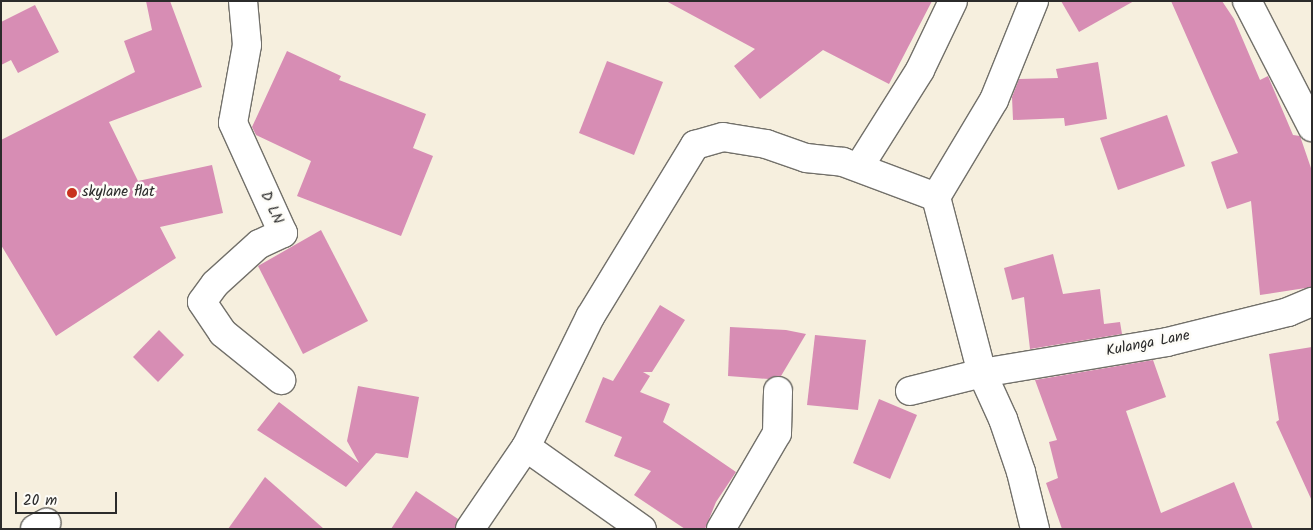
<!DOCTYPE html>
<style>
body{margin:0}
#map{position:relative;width:1313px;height:530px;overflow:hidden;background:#f6efde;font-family:Kalam,sans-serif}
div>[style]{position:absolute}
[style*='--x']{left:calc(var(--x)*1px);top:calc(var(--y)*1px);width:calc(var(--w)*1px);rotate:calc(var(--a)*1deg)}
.building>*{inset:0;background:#d78db4}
.roads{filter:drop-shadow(1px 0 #72706a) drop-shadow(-1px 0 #72706a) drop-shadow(0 1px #72706a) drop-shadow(0 -1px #72706a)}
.minor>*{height:28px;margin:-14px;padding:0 14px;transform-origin:14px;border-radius:14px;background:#fff}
.dots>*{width:14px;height:14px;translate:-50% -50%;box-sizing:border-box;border:2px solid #fdfcf7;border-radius:50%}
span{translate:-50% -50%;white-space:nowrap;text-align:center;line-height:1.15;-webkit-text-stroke:5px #fdfcf7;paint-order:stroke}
.poi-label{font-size:15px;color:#2b2b2b}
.left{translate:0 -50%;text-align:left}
.street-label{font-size:15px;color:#2b2b2b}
.frame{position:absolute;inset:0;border:2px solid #2b2b2b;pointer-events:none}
.scale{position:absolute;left:15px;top:492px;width:102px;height:22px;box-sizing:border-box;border:2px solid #2b2b2b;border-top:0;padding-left:6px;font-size:15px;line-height:18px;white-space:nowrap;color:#2b2b2b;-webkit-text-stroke:4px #fdfcf7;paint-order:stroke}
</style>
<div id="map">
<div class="building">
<i style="clip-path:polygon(146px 1px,170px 1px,202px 87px,109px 122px,138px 181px,212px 165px,223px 213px,160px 227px,176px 258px,56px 336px,1px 245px,1px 140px,135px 72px,124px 41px,152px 30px)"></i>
<i style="clip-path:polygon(666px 1px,932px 1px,889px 84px,823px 50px,760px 99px,734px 66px,755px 49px)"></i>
<i style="clip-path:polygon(1061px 1px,1134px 1px,1079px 32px)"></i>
<i style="clip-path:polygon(1171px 1px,1222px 1px,1234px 19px,1260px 80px,1268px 76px,1293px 135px,1300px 136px,1312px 171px,1312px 287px,1260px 295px,1251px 201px,1227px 209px,1211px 162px,1238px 153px)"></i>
<i style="clip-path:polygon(35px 5px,59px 52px,18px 73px,11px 60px,1px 65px,1px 22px)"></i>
<i style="clip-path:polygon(287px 51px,341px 76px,339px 80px,426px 114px,413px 148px,433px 156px,401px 236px,297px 196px,311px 161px,256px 135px,252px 127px)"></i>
<i style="clip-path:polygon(607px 61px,663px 82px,634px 155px,579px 133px)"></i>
<i style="clip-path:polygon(1098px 62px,1107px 119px,1065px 126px,1064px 118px,1013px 120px,1012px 97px,1019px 79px,1058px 78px,1056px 69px)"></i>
<i style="clip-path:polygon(1167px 115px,1185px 166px,1118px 190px,1100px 138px)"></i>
<i style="clip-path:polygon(321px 230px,368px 321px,303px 354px,258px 266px)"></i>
<i style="clip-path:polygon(1053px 254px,1063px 294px,1100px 289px,1104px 324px,1120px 322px,1122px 334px,1030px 349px,1024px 297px,1012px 300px,1004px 268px)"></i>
<i style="clip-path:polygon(660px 305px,685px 320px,652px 372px,643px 372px,650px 376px,640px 392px,670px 404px,663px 422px,736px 472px,716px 502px,705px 529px,685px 529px,634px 495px,651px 471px,614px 456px,622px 437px,585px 422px,603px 377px,613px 381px)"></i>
<i style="clip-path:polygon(730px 327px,786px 330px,806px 334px,781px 376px,769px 379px,728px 376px)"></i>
<i style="clip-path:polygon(159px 330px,184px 355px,158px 382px,133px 357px)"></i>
<i style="clip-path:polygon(815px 335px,866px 340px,858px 410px,807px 405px)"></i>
<i style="clip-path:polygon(1312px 347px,1312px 501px,1276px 422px,1279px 420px,1269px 354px)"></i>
<i style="clip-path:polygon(1153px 360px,1166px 397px,1126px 411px,1161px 513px,1234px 482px,1253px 529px,1062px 529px,1046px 483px,1058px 478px,1049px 442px,1057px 440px,1035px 380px)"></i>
<i style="clip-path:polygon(358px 386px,419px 397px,408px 458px,376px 453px,346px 487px,257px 430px,279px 402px,359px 463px,347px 441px)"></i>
<i style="clip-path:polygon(879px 399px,917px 415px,890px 479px,853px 463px)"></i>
<i style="clip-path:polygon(265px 477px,324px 529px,228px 529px)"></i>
<i style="clip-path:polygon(416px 491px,458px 519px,455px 529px,391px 529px)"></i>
</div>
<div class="roads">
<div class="minor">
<i style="--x:243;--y:1;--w:44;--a:84.8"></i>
<i style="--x:247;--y:45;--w:79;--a:100.2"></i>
<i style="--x:233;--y:123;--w:121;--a:65.6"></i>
<i style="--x:283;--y:233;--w:26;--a:155"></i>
<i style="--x:259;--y:244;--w:59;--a:137.7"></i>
<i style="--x:215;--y:284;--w:22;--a:126"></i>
<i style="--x:202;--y:302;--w:37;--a:56"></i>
<i style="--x:223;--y:333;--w:75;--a:39"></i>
<i style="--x:1034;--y:1;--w:107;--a:112"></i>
<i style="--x:994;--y:100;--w:113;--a:120.9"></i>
<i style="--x:936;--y:197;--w:182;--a:75.4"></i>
<i style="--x:982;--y:373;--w:51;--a:65.5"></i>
<i style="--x:1003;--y:419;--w:56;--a:71.2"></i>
<i style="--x:1021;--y:472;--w:59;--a:76.2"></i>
<i style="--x:1247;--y:1;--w:142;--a:62.7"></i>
<i style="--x:859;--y:167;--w:115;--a:-57.8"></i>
<i style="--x:920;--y:70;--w:76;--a:-64.4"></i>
<i style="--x:910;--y:391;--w:74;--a:-14"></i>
<i style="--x:982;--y:373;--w:188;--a:-9.5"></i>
<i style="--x:1167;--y:342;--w:125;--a:-13.9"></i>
<i style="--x:1288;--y:312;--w:26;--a:-23"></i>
<i style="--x:526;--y:447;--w:145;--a:-63.8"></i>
<i style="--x:590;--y:317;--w:202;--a:-58.6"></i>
<i style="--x:695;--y:145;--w:29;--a:-16"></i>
<i style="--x:723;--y:137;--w:44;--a:9.2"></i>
<i style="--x:766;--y:144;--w:42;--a:19.3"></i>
<i style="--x:806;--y:158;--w:37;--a:6"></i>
<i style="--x:843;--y:162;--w:99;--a:20.6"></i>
<i style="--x:35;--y:529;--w:13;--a:-29"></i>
<i style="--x:470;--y:529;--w:99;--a:-55.7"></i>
<i style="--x:526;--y:447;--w:142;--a:35.3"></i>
<i style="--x:721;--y:529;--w:111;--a:-59.7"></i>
<i style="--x:777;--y:433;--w:42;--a:-88.6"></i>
</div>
</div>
<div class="dots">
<i style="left:72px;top:193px;background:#c8321e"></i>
</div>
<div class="poi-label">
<span class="left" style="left:82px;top:193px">skylane flat</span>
</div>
<div class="street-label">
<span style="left:271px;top:208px;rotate:65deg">D LN</span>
<span style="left:1148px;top:344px;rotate:-11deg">Kulanga Lane</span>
</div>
<div class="frame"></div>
<div class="scale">20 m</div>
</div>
